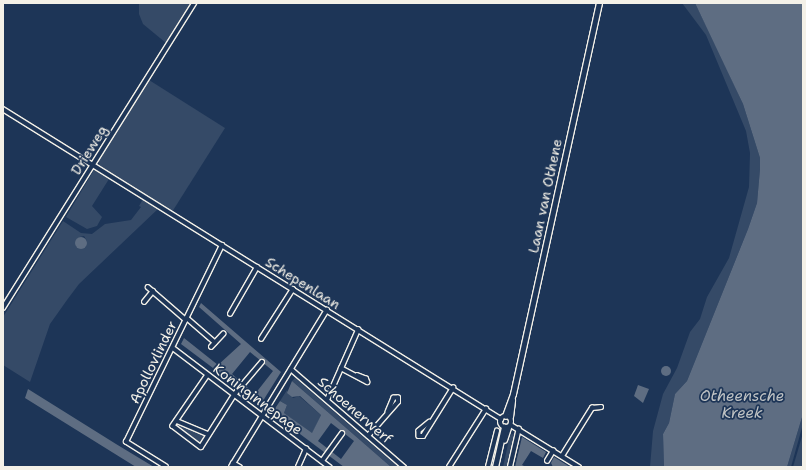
<!DOCTYPE html>
<style>
body{margin:0}
#map{position:relative;width:806px;height:470px;overflow:hidden;background:#1d3557;font-family:"Shantell Sans",sans-serif}
div>[style]{position:absolute}
[style*='--x']{left:calc(var(--x)*1px);top:calc(var(--y)*1px);width:calc(var(--w)*1px);rotate:calc(var(--a)*1deg)}
.green>*{inset:0;background:#354a67}
.water>*{inset:0;background:#5e6d82}
.round{border-radius:50%}
.roads{filter:drop-shadow(1px 0 #f4f1e8) drop-shadow(-1px 0 #f4f1e8) drop-shadow(0 1px #f4f1e8) drop-shadow(0 -1px #f4f1e8)}
.minor>*{height:3.5px;margin:-1.75px;padding:0 1.75px;transform-origin:1.75px;border-radius:1.75px;background:#1d3557}
.tertiary>*{height:4.5px;margin:-2.25px;padding:0 2.25px;transform-origin:2.25px;border-radius:2.25px;background:#1d3557}
.tertiary>.ring{margin:-2.25px;padding:0;box-sizing:content-box;background:none;border:4.5px solid #1d3557;border-radius:50%}
span{translate:-50% -50%;white-space:nowrap;text-align:center;line-height:1.15;-webkit-text-stroke:3.5px #1d3557;paint-order:stroke}
.street-label{font-size:14px;color:#f4f1e8}
.water-label{font-size:15px;color:#c0c3c4;font-style:italic}
.frame{position:absolute;inset:0;border:4px solid #f4f1e8;pointer-events:none}
</style>
<div id="map">
<div class="green">
<i style="clip-path:polygon(139px 3px,187px 3px,190px 5px,166px 43px,143px 24px,139px 14px)"></i>
<i style="clip-path:polygon(682px 3px,695px 3px,720px 54px,743px 104px,760px 158px,760px 169px,757px 203px,748px 229px,687px 381px,675px 394px,669px 423px,663px 434px,664px 467px,650px 467px,653px 431px,663px 394px,677px 368px,690px 332px,700px 319px,707px 297px,729px 258px,749px 187px,750px 153px,746px 131px,706px 35px)"></i>
<i style="clip-path:polygon(149px 80px,225px 128px,172px 212px,100px 167px,98px 160px)"></i>
<i style="clip-path:polygon(94px 170px,109px 179px,92px 206px,102px 217px,97px 226px,87px 229px,66px 217px)"></i>
<i style="clip-path:polygon(evenodd,143px 199px,159px 208px,79px 284px,67px 300px,50px 324px,30px 382px,3px 365px,3px 317px,63px 221px,81px 233px,92px 234px,105px 224px,131px 220px,141px 207px,139px 206px,143px 199px,84px 236px,87px 241px,85px 248px,76px 247px,80px 237px,84px 236px)"></i>
<i style="clip-path:polygon(295px 378px,398px 467px,391px 467px,292px 381px)"></i>
<i style="clip-path:polygon(287px 390px,293px 398px,299px 396px,321px 415px,312px 434px,284px 413px,287px 405px,280px 401px)"></i>
<i style="clip-path:polygon(803px 414px,803px 424px,791px 467px,787px 467px)"></i>
<i style="clip-path:polygon(178px 423px,203px 434px,205px 439px,202px 442px,198px 442px,175px 426px)"></i>
<i style="clip-path:polygon(516px 433px,508px 467px,503px 467px,510px 435px)"></i>
<i style="clip-path:polygon(803px 433px,803px 467px,793px 467px)"></i>
</div>
<div class="water">
<i style="clip-path:polygon(695px 3px,803px 3px,803px 414px,787px 467px,664px 467px,663px 434px,669px 423px,675px 394px,687px 381px,748px 229px,757px 203px,760px 169px,760px 158px,743px 104px)"></i>
<i class="round" style="left:75px;top:237px;width:12px;height:12px"></i>
<i style="clip-path:polygon(evenodd,201px 303px,281px 372px,261px 404px,181px 344px,184px 338px,218px 365px,241px 344px,199px 307px,201px 303px,250px 352px,273px 371px,255px 394px,232px 374px,250px 352px)"></i>
<i class="round" style="left:661px;top:366px;width:10px;height:10px"></i>
<i style="clip-path:polygon(evenodd,292px 381px,360px 440px,391px 467px,344px 467px,272px 413px,280px 401px,287px 405px,284px 413px,312px 433px,321px 415px,300px 396px,292px 397px,287px 393px,292px 381px,331px 423px,354px 441px,341px 459px,318px 441px,331px 423px)"></i>
<i style="clip-path:polygon(638px 385px,649px 389px,643px 403px,634px 396px)"></i>
<i style="clip-path:polygon(28px 389px,116px 444px,154px 467px,136px 467px,25px 398px)"></i>
<i style="clip-path:polygon(522px 437px,546px 452px,543px 458px,531px 451px,522px 465px,526px 467px,515px 467px)"></i>
<i style="clip-path:polygon(554px 457px,570px 467px,553px 467px,551px 463px)"></i>
</div>
<div class="roads">
<div class="minor">
<i style="--x:3;--y:109;--w:587;--a:31.9"></i>
<i style="--x:148;--y:287;--w:50;--a:41"></i>
<i style="--x:144;--y:302;--w:14;--a:-51"></i>
<i style="--x:3;--y:308;--w:360;--a:-57.9"></i>
<i style="--x:230;--y:314;--w:54;--a:-60.1"></i>
<i style="--x:187;--y:318;--w:37;--a:41"></i>
<i style="--x:261;--y:339;--w:59;--a:-57.4"></i>
<i style="--x:211;--y:347;--w:18;--a:-47"></i>
<i style="--x:173;--y:348;--w:197;--a:37.2"></i>
<i style="--x:341;--y:368;--w:30;--a:28"></i>
<i style="--x:367;--y:382;--w:3;--a:-108"></i>
<i style="--x:366;--y:379;--w:9;--a:-159"></i>
<i style="--x:291;--y:369;--w:150;--a:40.9"></i>
<i style="--x:208;--y:375;--w:62;--a:124.5"></i>
<i style="--x:173;--y:426;--w:35;--a:37"></i>
<i style="--x:201;--y:447;--w:62;--a:-57.6"></i>
<i style="--x:234;--y:395;--w:43;--a:-49.7"></i>
<i style="--x:327;--y:400;--w:77;--a:-66.1"></i>
<i style="--x:177;--y:421;--w:34;--a:23"></i>
<i style="--x:430;--y:422;--w:14;--a:141"></i>
<i style="--x:419;--y:431;--w:5;--a:90"></i>
<i style="--x:419;--y:436;--w:4;--a:0"></i>
<i style="--x:423;--y:436;--w:57;--a:-58"></i>
<i style="--x:511;--y:425;--w:80;--a:31.7"></i>
<i style="--x:368;--y:436;--w:45;--a:-48.6"></i>
<i style="--x:398;--y:402;--w:4;--a:-90"></i>
<i style="--x:398;--y:398;--w:4;--a:180"></i>
<i style="--x:394;--y:398;--w:15;--a:113"></i>
<i style="--x:562;--y:456;--w:57;--a:-58"></i>
<i style="--x:592;--y:408;--w:9;--a:-6"></i>
<i style="--x:322;--y:461;--w:34;--a:-54"></i>
<i style="--x:547;--y:461;--w:12;--a:-59"></i>
<i style="--x:233;--y:463;--w:8;--a:30"></i>
<i style="--x:166;--y:467;--w:47;--a:-148"></i>
<i style="--x:126;--y:442;--w:219;--a:-64"></i>
<i style="--x:231;--y:467;--w:184;--a:-58.6"></i>
<i style="--x:298;--y:467;--w:20;--a:-66"></i>
<i style="--x:449;--y:467;--w:69;--a:-57.5"></i>
<i style="--x:488;--y:467;--w:37;--a:-76"></i>
<i style="--x:510;--y:467;--w:39;--a:-77"></i>
</div>
<div class="tertiary">
<i style="--x:505;--y:416;--w:23;--a:-70"></i>
<i style="--x:513;--y:394;--w:400;--a:-77.6"></i>
<i class="ring" style="left:500px;top:416px;width:7.5px;height:7.5px"></i>
<i style="--x:510;--y:417;--w:17;--a:-83"></i>
<i style="--x:504;--y:440;--w:13;--a:-72"></i>
<i style="--x:495;--y:467;--w:41;--a:-77.3"></i>
</div>
</div>
<div class="street-label">
<span style="left:89px;top:150px;rotate:-58deg">Drieweg</span>
<span style="left:545px;top:196px;rotate:-78deg">Laan van Othene</span>
<span style="left:303px;top:283px;rotate:32deg">Schepenlaan</span>
<span style="left:153px;top:362px;rotate:-64deg">Apollovlinder</span>
<span style="left:258px;top:399px;rotate:37deg">Koninginnepage</span>
<span style="left:355px;top:410px;rotate:41deg">Schoenerwerf</span>
</div>
<div class="water-label">
<span style="left:742px;top:405px">Otheensche<br>Kreek</span>
</div>
<div class="frame"></div>
</div>
